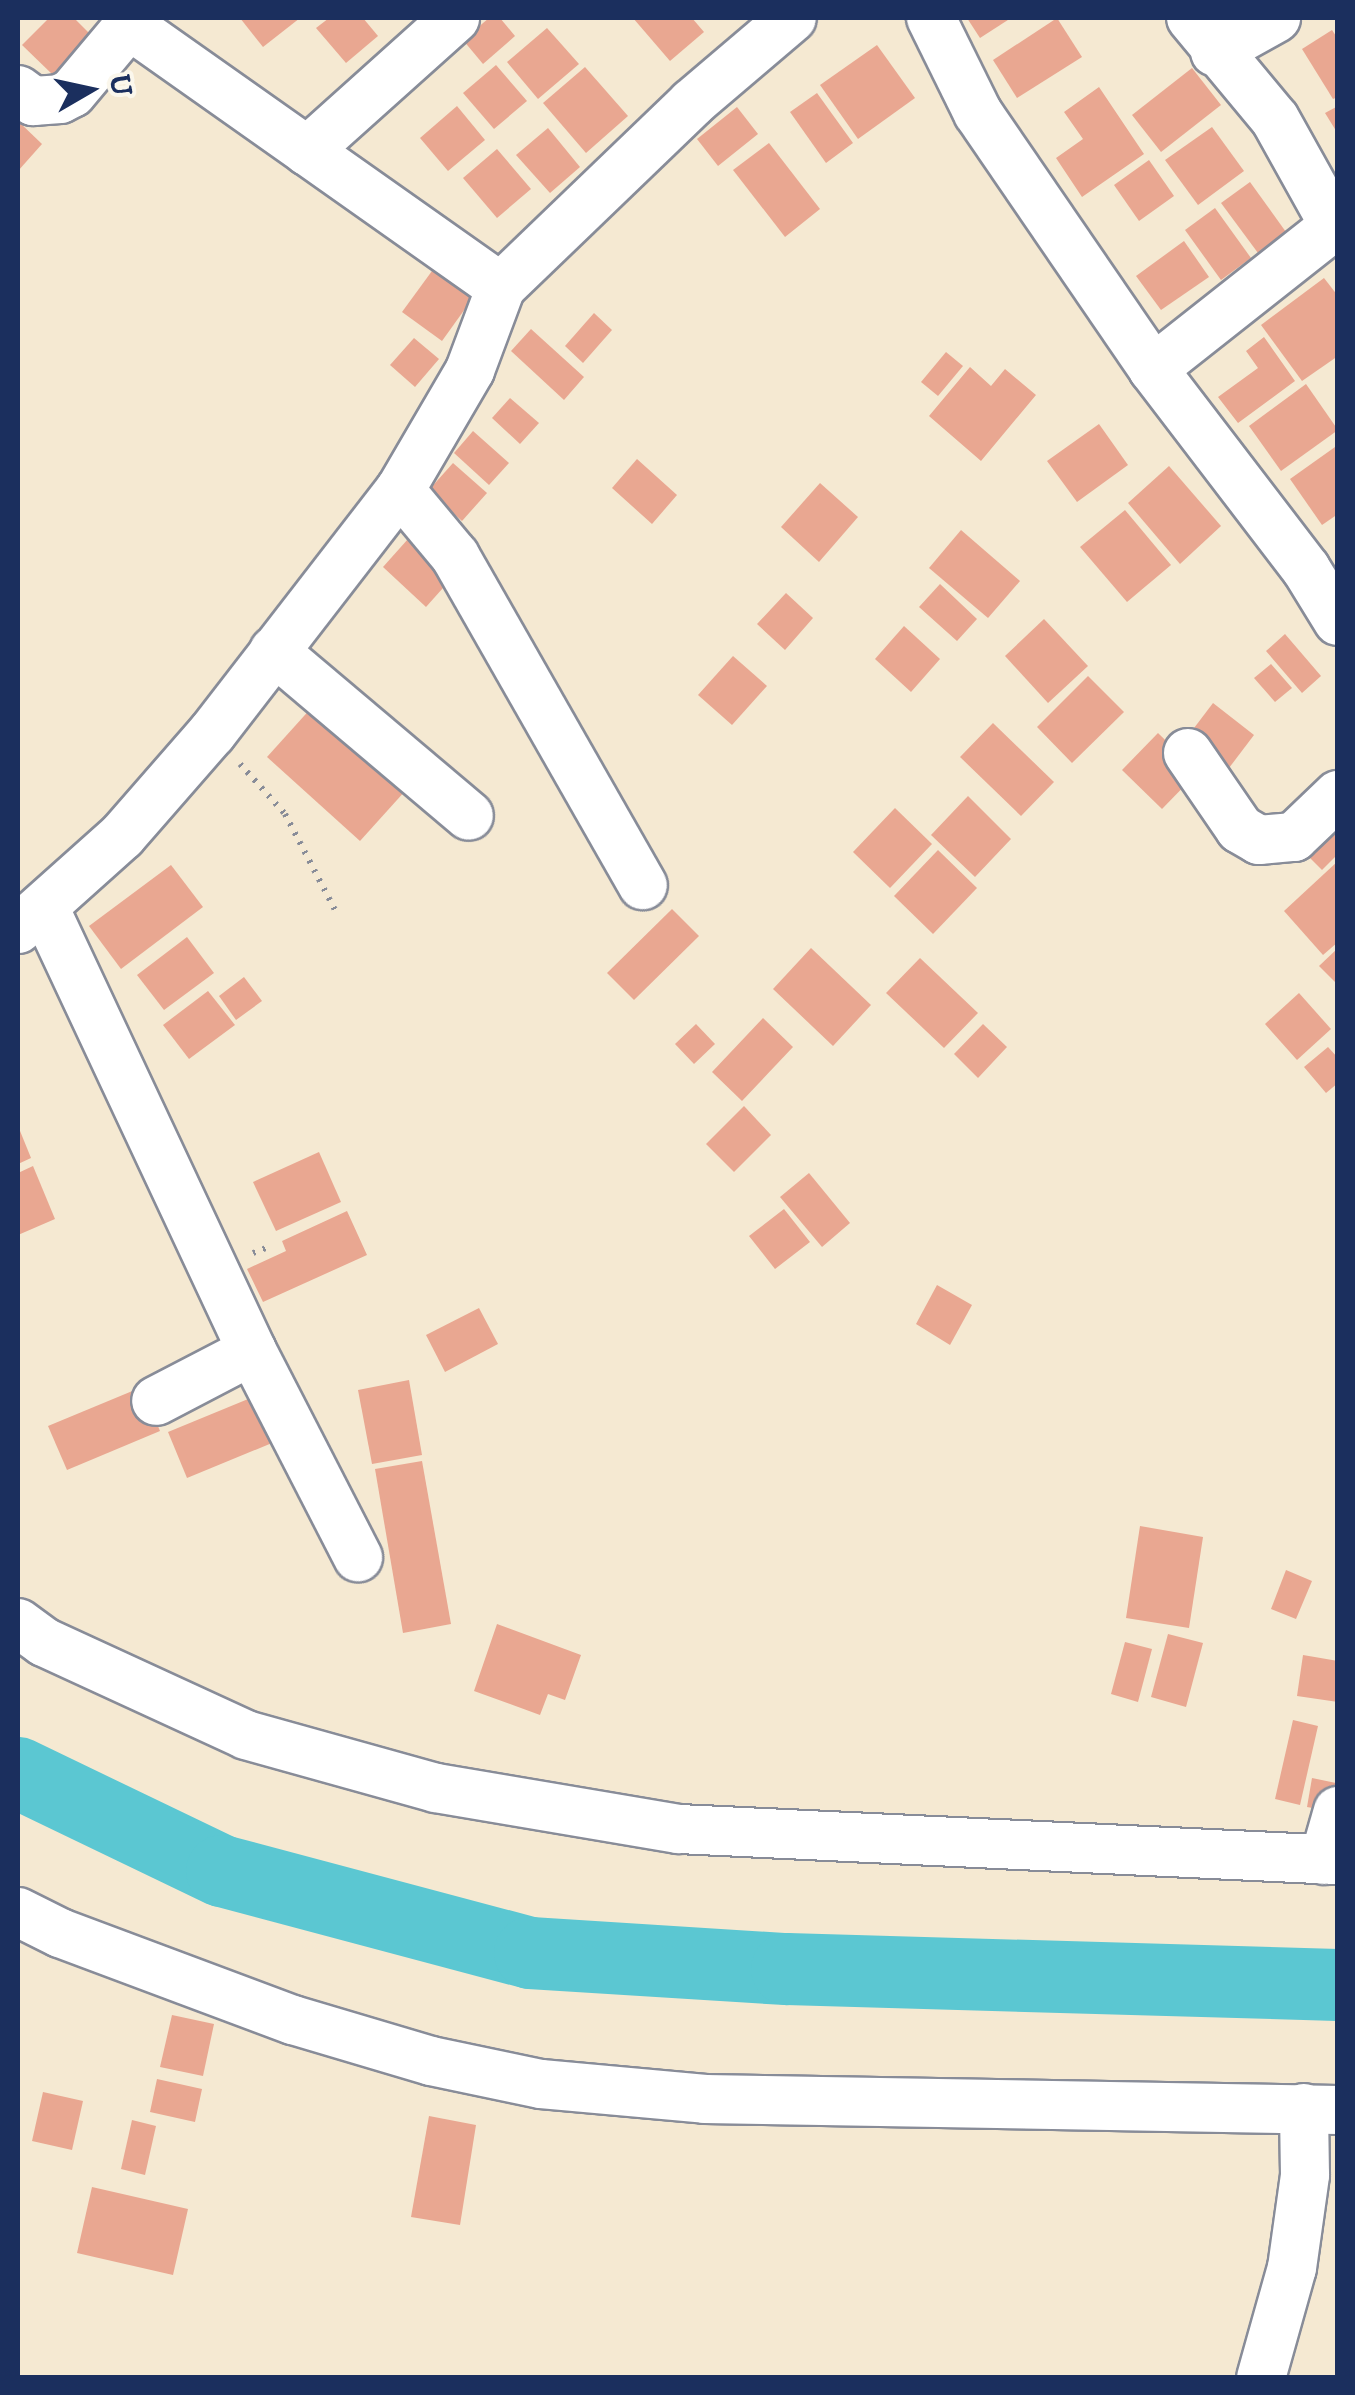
<!DOCTYPE html>
<style>
body{margin:0}
#map{position:relative;width:1355px;height:2395px;overflow:hidden;background:#f5e9d2;font-family:"IM FELL DW Pica",serif}
div>[style]{position:absolute}
[style*='--x']{left:calc(var(--x)*1px);top:calc(var(--y)*1px);width:calc(var(--w)*1px);rotate:calc(var(--a)*1deg)}
.river>*{height:72px;margin:-36px;padding:0 36px;transform-origin:36px;border-radius:36px;background:#5bc7d2}
.building>*{inset:0;background:#e9a791}
.path>*{height:6px;margin-top:-3px;transform-origin:0;background:repeating-linear-gradient(90deg,#888c98 0 2.5px,transparent 0 10.5px)}
.roads{filter:drop-shadow(2px 0 #888c98) drop-shadow(-2px 0 #888c98) drop-shadow(0 2px #888c98) drop-shadow(0 -2px #888c98)}
.minor>*{height:48px;margin:-24px;padding:0 24px;transform-origin:24px;border-radius:24px;background:#fff}
span{translate:-50% -50%;white-space:nowrap;text-align:center;line-height:1.15;-webkit-text-stroke:9px #fbf7ec;paint-order:stroke}
.frame{position:absolute;inset:0;border:20px solid #1b2f5e;pointer-events:none}
.north{position:absolute;left:40px;top:40px;width:100px;height:100px;-webkit-text-stroke:8px #fbf7ec;paint-order:stroke;rotate:81deg;font-size:28px;font-weight:700;line-height:40px;text-align:center;color:#1b2f5e}
.north::after{content:'';display:block;margin:auto;width:35px;height:45px;background:#1b2f5e;clip-path:polygon(50% 0,100% 100%,50% 72%,0 100%)}
</style>
<div id="map">
<div class="river">
<i style="--x:18;--y:1773;--w:226;--a:25.7"></i>
<i style="--x:222;--y:1871;--w:319;--a:14.9"></i>
<i style="--x:530;--y:1953;--w:257;--a:3.6"></i>
<i style="--x:787;--y:1969;--w:551;--a:1.66"></i>
</div>
<div class="building">
<i style="clip-path:polygon(49px 18px,74px 18px,92px 36px,53px 75px,22px 45px)"></i>
<i style="clip-path:polygon(240px 18px,300px 18px,263px 47px)"></i>
<i style="clip-path:polygon(329px 18px,363px 18px,378px 36px,346px 63px,316px 28px)"></i>
<i style="clip-path:polygon(489px 18px,500px 18px,515px 36px,483px 64px,463px 40px)"></i>
<i style="clip-path:polygon(633px 18px,692px 18px,704px 32px,670px 61px)"></i>
<i style="clip-path:polygon(967px 18px,1011px 18px,980px 38px)"></i>
<i style="clip-path:polygon(1057px 18px,1082px 57px,1017px 98px,993px 60px)"></i>
<i style="clip-path:polygon(547px 28px,579px 64px,538px 99px,507px 62px)"></i>
<i style="clip-path:polygon(1332px 30px,1338px 39px,1338px 97px,1333px 99px,1302px 49px)"></i>
<i style="clip-path:polygon(877px 45px,915px 98px,858px 139px,820px 85px)"></i>
<i style="clip-path:polygon(496px 65px,527px 101px,494px 129px,463px 93px)"></i>
<i style="clip-path:polygon(585px 67px,628px 116px,586px 153px,543px 103px)"></i>
<i style="clip-path:polygon(1192px 68px,1221px 105px,1161px 152px,1132px 115px)"></i>
<i style="clip-path:polygon(1099px 87px,1144px 154px,1082px 197px,1056px 158px,1083px 139px,1064px 112px)"></i>
<i style="clip-path:polygon(817px 93px,853px 143px,826px 163px,790px 112px)"></i>
<i style="clip-path:polygon(457px 106px,485px 140px,448px 171px,420px 138px)"></i>
<i style="clip-path:polygon(1338px 106px,1338px 134px,1325px 113px)"></i>
<i style="clip-path:polygon(737px 107px,758px 134px,718px 166px,697px 139px)"></i>
<i style="clip-path:polygon(18px 121px,42px 144px,18px 171px)"></i>
<i style="clip-path:polygon(1212px 127px,1244px 171px,1198px 205px,1165px 160px)"></i>
<i style="clip-path:polygon(548px 128px,580px 167px,550px 193px,516px 155px)"></i>
<i style="clip-path:polygon(769px 143px,820px 209px,785px 237px,733px 170px)"></i>
<i style="clip-path:polygon(497px 149px,531px 189px,497px 218px,463px 178px)"></i>
<i style="clip-path:polygon(1149px 160px,1174px 196px,1139px 221px,1114px 185px)"></i>
<i style="clip-path:polygon(1250px 182px,1286px 232px,1258px 253px,1221px 203px)"></i>
<i style="clip-path:polygon(1215px 208px,1251px 258px,1221px 280px,1185px 230px)"></i>
<i style="clip-path:polygon(1184px 241px,1209px 277px,1161px 310px,1136px 276px)"></i>
<i style="clip-path:polygon(440px 260px,480px 288px,442px 341px,402px 312px)"></i>
<i style="clip-path:polygon(1324px 278px,1338px 296px,1338px 356px,1302px 381px,1261px 325px)"></i>
<i style="clip-path:polygon(594px 313px,612px 330px,583px 363px,565px 346px)"></i>
<i style="clip-path:polygon(531px 329px,584px 377px,564px 400px,511px 351px)"></i>
<i style="clip-path:polygon(1264px 337px,1295px 381px,1238px 423px,1218px 397px,1258px 368px,1246px 351px)"></i>
<i style="clip-path:polygon(414px 338px,439px 359px,415px 387px,390px 365px)"></i>
<i style="clip-path:polygon(946px 352px,963px 366px,938px 396px,921px 382px)"></i>
<i style="clip-path:polygon(970px 367px,991px 386px,1005px 369px,1036px 395px,981px 461px,929px 416px)"></i>
<i style="clip-path:polygon(1306px 384px,1338px 430px,1281px 471px,1249px 426px)"></i>
<i style="clip-path:polygon(510px 398px,539px 423px,520px 444px,492px 418px)"></i>
<i style="clip-path:polygon(1099px 424px,1128px 465px,1077px 502px,1047px 461px)"></i>
<i style="clip-path:polygon(473px 431px,509px 463px,489px 485px,454px 453px)"></i>
<i style="clip-path:polygon(1335px 447px,1338px 514px,1322px 525px,1290px 479px)"></i>
<i style="clip-path:polygon(637px 459px,677px 495px,652px 524px,612px 488px)"></i>
<i style="clip-path:polygon(453px 463px,487px 493px,462px 521px,428px 491px)"></i>
<i style="clip-path:polygon(1169px 466px,1221px 526px,1180px 564px,1128px 503px)"></i>
<i style="clip-path:polygon(820px 483px,858px 517px,819px 562px,781px 527px)"></i>
<i style="clip-path:polygon(1125px 510px,1171px 565px,1127px 602px,1080px 547px)"></i>
<i style="clip-path:polygon(961px 530px,1020px 581px,988px 618px,929px 568px)"></i>
<i style="clip-path:polygon(408px 539px,451px 579px,426px 607px,383px 567px)"></i>
<i style="clip-path:polygon(940px 584px,977px 619px,957px 641px,919px 607px)"></i>
<i style="clip-path:polygon(786px 593px,813px 618px,785px 650px,757px 624px)"></i>
<i style="clip-path:polygon(1044px 619px,1088px 666px,1048px 703px,1005px 656px)"></i>
<i style="clip-path:polygon(904px 626px,940px 659px,911px 692px,875px 659px)"></i>
<i style="clip-path:polygon(1285px 634px,1321px 676px,1302px 693px,1266px 651px)"></i>
<i style="clip-path:polygon(733px 656px,767px 686px,732px 725px,698px 695px)"></i>
<i style="clip-path:polygon(1271px 664px,1292px 688px,1275px 702px,1254px 678px)"></i>
<i style="clip-path:polygon(1088px 676px,1124px 712px,1072px 763px,1037px 727px)"></i>
<i style="clip-path:polygon(1213px 703px,1254px 735px,1229px 768px,1188px 736px)"></i>
<i style="clip-path:polygon(313px 706px,406px 790px,360px 841px,267px 757px)"></i>
<i style="clip-path:polygon(993px 723px,1054px 782px,1021px 816px,960px 757px)"></i>
<i style="clip-path:polygon(1158px 733px,1198px 772px,1162px 809px,1122px 770px)"></i>
<i style="clip-path:polygon(968px 796px,1011px 839px,975px 877px,931px 835px)"></i>
<i style="clip-path:polygon(895px 808px,932px 844px,890px 888px,853px 852px)"></i>
<i style="clip-path:polygon(1338px 819px,1338px 854px,1322px 870px,1305px 853px)"></i>
<i style="clip-path:polygon(938px 850px,977px 888px,933px 934px,894px 896px)"></i>
<i style="clip-path:polygon(1338px 861px,1338px 942px,1323px 955px,1284px 911px)"></i>
<i style="clip-path:polygon(171px 865px,203px 907px,121px 969px,89px 926px)"></i>
<i style="clip-path:polygon(672px 909px,699px 936px,634px 1000px,607px 973px)"></i>
<i style="clip-path:polygon(187px 937px,214px 973px,164px 1010px,137px 975px)"></i>
<i style="clip-path:polygon(811px 948px,871px 1005px,833px 1046px,773px 989px)"></i>
<i style="clip-path:polygon(1338px 948px,1338px 985px,1319px 966px)"></i>
<i style="clip-path:polygon(920px 958px,978px 1013px,944px 1048px,886px 993px)"></i>
<i style="clip-path:polygon(244px 977px,262px 1001px,236px 1020px,219px 996px)"></i>
<i style="clip-path:polygon(208px 991px,235px 1025px,189px 1059px,163px 1025px)"></i>
<i style="clip-path:polygon(1299px 993px,1331px 1029px,1297px 1060px,1265px 1024px)"></i>
<i style="clip-path:polygon(763px 1018px,793px 1047px,742px 1101px,712px 1072px)"></i>
<i style="clip-path:polygon(696px 1024px,715px 1044px,694px 1064px,675px 1044px)"></i>
<i style="clip-path:polygon(983px 1024px,1007px 1047px,978px 1078px,954px 1054px)"></i>
<i style="clip-path:polygon(1328px 1047px,1338px 1058px,1338px 1083px,1326px 1093px,1304px 1067px)"></i>
<i style="clip-path:polygon(744px 1106px,771px 1135px,734px 1172px,706px 1144px)"></i>
<i style="clip-path:polygon(18px 1126px,31px 1158px,18px 1164px)"></i>
<i style="clip-path:polygon(319px 1152px,341px 1202px,276px 1231px,253px 1182px)"></i>
<i style="clip-path:polygon(33px 1166px,55px 1219px,18px 1235px,18px 1173px)"></i>
<i style="clip-path:polygon(809px 1173px,850px 1223px,822px 1247px,780px 1197px)"></i>
<i style="clip-path:polygon(784px 1209px,810px 1242px,775px 1269px,749px 1236px)"></i>
<i style="clip-path:polygon(347px 1211px,367px 1255px,263px 1302px,247px 1269px,286px 1251px,282px 1241px)"></i>
<i style="clip-path:polygon(937px 1285px,972px 1305px,950px 1345px,916px 1324px)"></i>
<i style="clip-path:polygon(479px 1308px,498px 1344px,445px 1372px,426px 1335px)"></i>
<i style="clip-path:polygon(409px 1380px,422px 1455px,372px 1464px,358px 1390px)"></i>
<i style="clip-path:polygon(142px 1387px,160px 1431px,67px 1470px,48px 1426px)"></i>
<i style="clip-path:polygon(253px 1397px,272px 1443px,187px 1478px,168px 1432px)"></i>
<i style="clip-path:polygon(422px 1461px,451px 1624px,403px 1633px,375px 1469px)"></i>
<i style="clip-path:polygon(1140px 1526px,1203px 1537px,1189px 1628px,1126px 1618px)"></i>
<i style="clip-path:polygon(1286px 1570px,1312px 1581px,1296px 1619px,1271px 1609px)"></i>
<i style="clip-path:polygon(497px 1624px,581px 1655px,565px 1700px,548px 1694px,540px 1715px,474px 1691px)"></i>
<i style="clip-path:polygon(1168px 1634px,1203px 1643px,1186px 1707px,1151px 1697px)"></i>
<i style="clip-path:polygon(1125px 1642px,1152px 1649px,1138px 1702px,1111px 1694px)"></i>
<i style="clip-path:polygon(1303px 1655px,1338px 1661px,1338px 1702px,1297px 1696px)"></i>
<i style="clip-path:polygon(1293px 1720px,1318px 1726px,1300px 1805px,1275px 1799px)"></i>
<i style="clip-path:polygon(1312px 1778px,1336px 1783px,1330px 1811px,1307px 1807px)"></i>
<i style="clip-path:polygon(172px 2015px,214px 2024px,203px 2076px,160px 2067px)"></i>
<i style="clip-path:polygon(157px 2079px,202px 2089px,195px 2122px,150px 2112px)"></i>
<i style="clip-path:polygon(43px 2092px,83px 2101px,72px 2150px,32px 2141px)"></i>
<i style="clip-path:polygon(429px 2116px,476px 2125px,460px 2225px,411px 2217px)"></i>
<i style="clip-path:polygon(132px 2120px,156px 2126px,145px 2175px,121px 2169px)"></i>
<i style="clip-path:polygon(92px 2187px,188px 2209px,173px 2275px,77px 2253px)"></i>
</div>
<div class="path">
<i style="--x:240;--y:764;--w:67;--a:48"></i>
<i style="--x:285;--y:814;--w:113;--a:62.5"></i>
<i style="--x:253;--y:1253;--w:14;--a:-21"></i>
</div>
<div class="roads">
<div class="minor">
<i style="--x:931;--y:18;--w:106;--a:63.7"></i>
<i style="--x:978;--y:113;--w:310;--a:55.6"></i>
<i style="--x:1153;--y:369;--w:252;--a:52.6"></i>
<i style="--x:1306;--y:569;--w:61;--a:58.4"></i>
<i style="--x:1191;--y:18;--w:131;--a:50.3"></i>
<i style="--x:1275;--y:119;--w:129;--a:60.9"></i>
<i style="--x:129;--y:25;--w:455;--a:35.2"></i>
<i style="--x:1215;--y:52;--w:70;--a:-29.1"></i>
<i style="--x:18;--y:90;--w:19;--a:36"></i>
<i style="--x:33;--y:101;--w:27;--a:-4"></i>
<i style="--x:60;--y:99;--w:13;--a:-27"></i>
<i style="--x:72;--y:93;--w:98;--a:-50"></i>
<i style="--x:307;--y:151;--w:199;--a:-41.9"></i>
<i style="--x:1153;--y:369;--w:236;--a:-38.3"></i>
<i style="--x:400;--y:490;--w:86;--a:50.2"></i>
<i style="--x:455;--y:556;--w:379;--a:60.3"></i>
<i style="--x:274;--y:651;--w:255;--a:40.2"></i>
<i style="--x:1188;--y:753;--w:92;--a:55.6"></i>
<i style="--x:1240;--y:829;--w:22;--a:30"></i>
<i style="--x:1259;--y:840;--w:35;--a:-5"></i>
<i style="--x:1294;--y:837;--w:61;--a:-43.7"></i>
<i style="--x:44;--y:907;--w:490;--a:64.9"></i>
<i style="--x:252;--y:1351;--w:108;--a:152.5"></i>
<i style="--x:18;--y:929;--w:140;--a:-41.8"></i>
<i style="--x:122;--y:836;--w:137;--a:-48.9"></i>
<i style="--x:212;--y:733;--w:307;--a:-52.3"></i>
<i style="--x:400;--y:490;--w:139;--a:-59.7"></i>
<i style="--x:470;--y:370;--w:89;--a:-69.5"></i>
<i style="--x:501;--y:287;--w:265;--a:-43.9"></i>
<i style="--x:692;--y:103;--w:131;--a:-40.4"></i>
<i style="--x:252;--y:1351;--w:232;--a:62.8"></i>
<i style="--x:18;--y:1623;--w:32;--a:36"></i>
<i style="--x:44;--y:1642;--w:222;--a:24.7"></i>
<i style="--x:246;--y:1735;--w:197;--a:15.6"></i>
<i style="--x:436;--y:1788;--w:246;--a:9.6"></i>
<i style="--x:679;--y:1829;--w:660;--a:2.69"></i>
<i style="--x:1324;--y:1860;--w:51;--a:-74.1"></i>
<i style="--x:18;--y:1912;--w:47;--a:26.6"></i>
<i style="--x:60;--y:1933;--w:249;--a:20.5"></i>
<i style="--x:293;--y:2020;--w:144;--a:16.5"></i>
<i style="--x:431;--y:2061;--w:112;--a:11.8"></i>
<i style="--x:541;--y:2084;--w:165;--a:5.2"></i>
<i style="--x:705;--y:2099;--w:633;--a:1"></i>
<i style="--x:1261;--y:2378;--w:114;--a:-74.3"></i>
<i style="--x:1292;--y:2268;--w:94;--a:-82"></i>
<i style="--x:1305;--y:2175;--w:67;--a:-90.9"></i>
</div>
</div>
<div class="frame"></div>
<div class="north">U</div>
</div>
